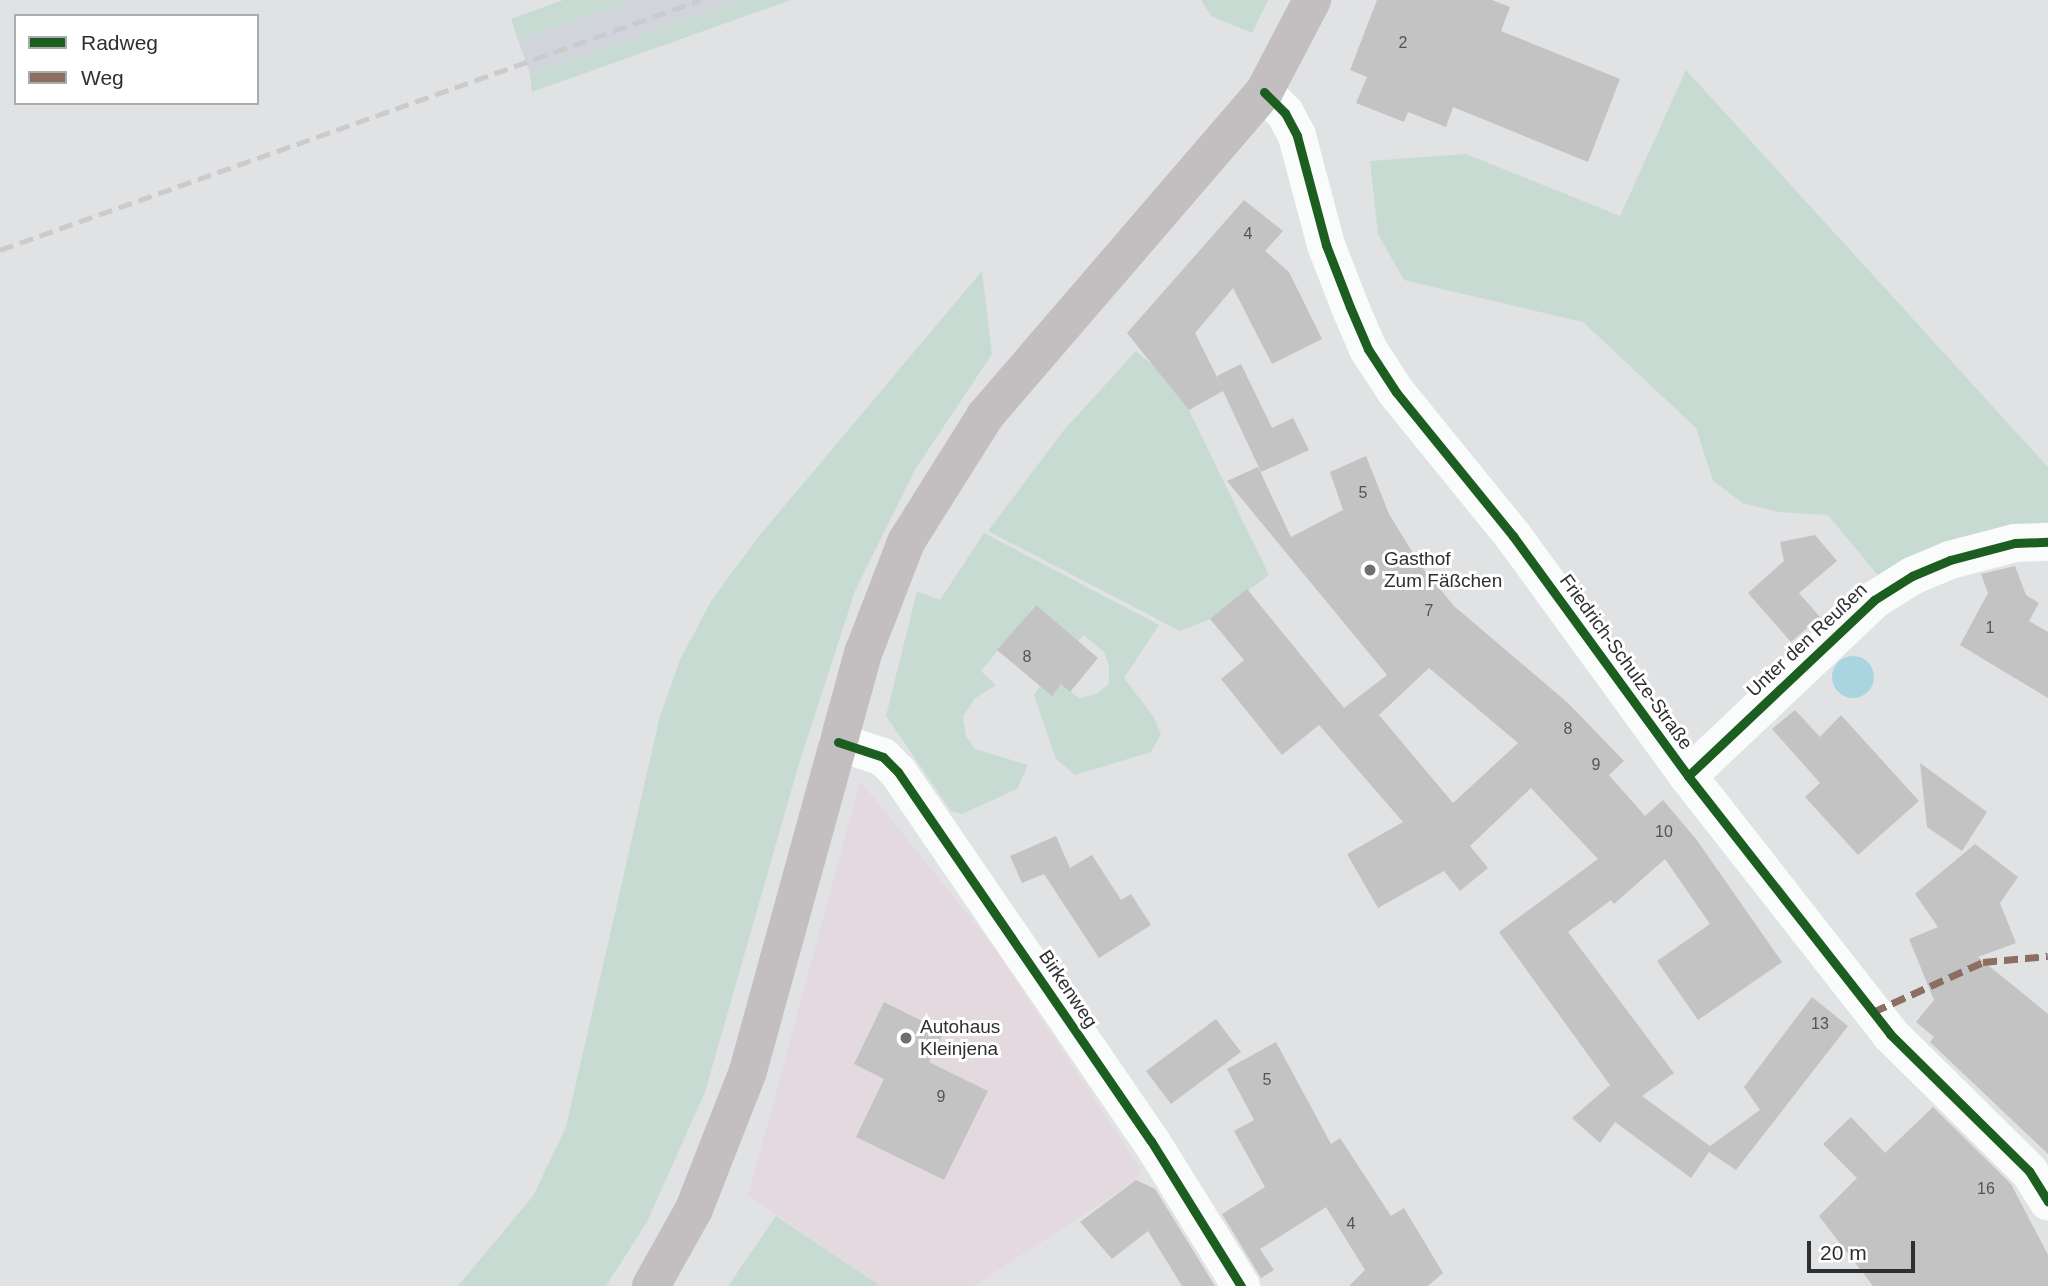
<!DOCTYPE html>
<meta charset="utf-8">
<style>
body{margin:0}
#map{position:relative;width:2048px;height:1286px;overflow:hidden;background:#e1e2e4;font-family:Arial,sans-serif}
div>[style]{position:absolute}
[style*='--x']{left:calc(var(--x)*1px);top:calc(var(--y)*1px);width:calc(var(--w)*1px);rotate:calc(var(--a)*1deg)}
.commercial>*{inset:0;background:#e5d9e0}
.built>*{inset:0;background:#d1d5db}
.green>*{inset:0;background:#c8dbd2}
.water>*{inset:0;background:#a9d5e0}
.round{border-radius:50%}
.building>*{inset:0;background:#c3c3c4}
.minor>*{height:38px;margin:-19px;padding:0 19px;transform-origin:19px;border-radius:19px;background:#fafbfb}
.major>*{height:38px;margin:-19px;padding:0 19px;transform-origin:19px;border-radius:19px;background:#c3bfc0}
.rail>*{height:5px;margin-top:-2.5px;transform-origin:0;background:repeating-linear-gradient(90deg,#cbcbcc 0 14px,transparent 0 21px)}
.quiet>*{height:7px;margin-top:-3.5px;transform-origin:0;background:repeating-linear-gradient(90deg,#8d6e63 0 14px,transparent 0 21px)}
.cycleway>*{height:9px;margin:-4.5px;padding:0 4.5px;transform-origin:4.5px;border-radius:4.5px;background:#1b5e20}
.dots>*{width:19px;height:19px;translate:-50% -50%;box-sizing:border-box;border:4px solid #fff;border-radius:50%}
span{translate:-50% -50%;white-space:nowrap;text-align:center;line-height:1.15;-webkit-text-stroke:6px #fff;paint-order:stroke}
.number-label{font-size:16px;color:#535455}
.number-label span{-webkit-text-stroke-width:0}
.poi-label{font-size:19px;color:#2e2f30}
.left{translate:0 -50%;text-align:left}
.street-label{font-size:19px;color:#2e2f30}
.legend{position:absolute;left:14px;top:14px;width:245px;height:91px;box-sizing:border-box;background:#fff;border:2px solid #abacac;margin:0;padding:9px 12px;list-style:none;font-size:21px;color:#2e2f30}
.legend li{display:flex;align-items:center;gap:14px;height:35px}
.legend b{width:35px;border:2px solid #abacac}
.scale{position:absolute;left:1807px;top:1241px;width:108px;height:32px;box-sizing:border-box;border:4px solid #2e2f30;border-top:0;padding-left:9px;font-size:21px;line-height:24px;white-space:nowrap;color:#2e2f30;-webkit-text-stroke:5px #fff;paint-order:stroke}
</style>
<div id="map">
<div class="commercial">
<i style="clip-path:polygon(860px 781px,991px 943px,1142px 1171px,1136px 1180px,974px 1286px,881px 1286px,748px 1196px)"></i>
</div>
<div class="built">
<i style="clip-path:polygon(634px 0,743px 0,530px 74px,518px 40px)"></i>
</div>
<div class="green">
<i style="clip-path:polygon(563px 0,634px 0,518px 40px,511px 19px)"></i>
<i style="clip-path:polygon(743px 0,791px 0,532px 92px,530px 74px)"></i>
<i style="clip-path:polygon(1201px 0,1268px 0,1252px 33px,1211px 16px)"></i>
<i style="clip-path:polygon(1686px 70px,2048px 467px,2048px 523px,1880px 578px,1828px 515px,1778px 512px,1743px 503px,1713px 481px,1696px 428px,1583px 322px,1404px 280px,1378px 234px,1370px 161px,1466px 154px,1620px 216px)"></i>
<i style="clip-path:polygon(982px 271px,992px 354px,916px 468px,855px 591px,798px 767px,705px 1092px,647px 1222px,606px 1286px,458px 1286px,533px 1196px,566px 1127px,660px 716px,680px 660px,711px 601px,759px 536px)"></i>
<i style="clip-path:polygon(1136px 351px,1161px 372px,1189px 410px,1269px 575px,1210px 619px,1180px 631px,988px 531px,1064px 430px)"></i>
<i style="clip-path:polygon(984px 533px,1159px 625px,1124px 678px,1153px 716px,1161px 734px,1151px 752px,1075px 775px,1056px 759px,1034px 695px,1040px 686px,1052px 695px,1061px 684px,1079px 698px,1096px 694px,1109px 684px,1109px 665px,1104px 652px,1084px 635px,1078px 641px,1035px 605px,981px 671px,996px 685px,974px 699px,963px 717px,966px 736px,975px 749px,1028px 765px,1017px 789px,962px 814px,951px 811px,886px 716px,917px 591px,940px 600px)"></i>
<i style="clip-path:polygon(776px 1216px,881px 1286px,728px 1286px)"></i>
</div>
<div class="water">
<i class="round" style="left:1832px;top:656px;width:42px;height:42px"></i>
</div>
<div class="building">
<i style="clip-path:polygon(1377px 0,1492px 0,1510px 7px,1501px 31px,1620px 79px,1588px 162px,1453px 107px,1446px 127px,1408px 112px,1404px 122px,1356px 103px,1367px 77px,1350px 70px)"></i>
<i style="clip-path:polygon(1244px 200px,1283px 231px,1265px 251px,1289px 272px,1322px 339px,1272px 364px,1233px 288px,1195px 333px,1223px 389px,1217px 376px,1241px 364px,1272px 428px,1293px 418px,1309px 450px,1261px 472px,1223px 391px,1189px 410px,1127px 333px)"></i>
<i style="clip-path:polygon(evenodd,1366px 456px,1389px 514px,1421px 566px,1454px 606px,1568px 703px,1624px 761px,1609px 775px,1645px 816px,1663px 800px,1696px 839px,1782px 962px,1698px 1020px,1657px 961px,1710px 924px,1665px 859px,1614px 904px,1611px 900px,1568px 932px,1674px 1073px,1642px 1096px,1710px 1146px,1760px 1110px,1744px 1087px,1812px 997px,1848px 1026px,1736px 1170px,1709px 1152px,1691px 1178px,1615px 1122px,1600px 1143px,1572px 1118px,1610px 1085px,1499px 932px,1598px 859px,1531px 788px,1470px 846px,1488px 868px,1460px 891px,1444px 871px,1378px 908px,1347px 854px,1403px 822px,1319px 725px,1282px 755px,1221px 679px,1244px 660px,1210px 619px,1247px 589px,1344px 708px,1387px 675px,1227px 481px,1258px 467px,1291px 537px,1343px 510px,1330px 472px,1366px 456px,1429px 668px,1518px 743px,1453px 803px,1379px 715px,1429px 668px)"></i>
<i style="clip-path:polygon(1815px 535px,1837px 561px,1799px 593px,1820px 617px,1791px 642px,1748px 593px,1784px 561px,1780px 542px)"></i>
<i style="clip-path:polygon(2015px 566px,2026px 595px,2039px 603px,2029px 621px,2048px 632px,2048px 698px,1960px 645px,1988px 593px,1981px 574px)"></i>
<i style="clip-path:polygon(1036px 605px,1098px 658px,1070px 692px,1061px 684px,1052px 696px,997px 650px)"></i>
<i style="clip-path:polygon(1795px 710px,1820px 737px,1841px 715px,1919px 801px,1858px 855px,1805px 797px,1820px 783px,1772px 729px)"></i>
<i style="clip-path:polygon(1920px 763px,1987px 812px,1962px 851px,1927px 827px)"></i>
<i style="clip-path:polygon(1056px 836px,1070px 868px,1092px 855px,1121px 900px,1131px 894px,1151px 925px,1099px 958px,1044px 874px,1022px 883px,1010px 856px)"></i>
<i style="clip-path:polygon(1975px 844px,2018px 877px,2000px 903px,2016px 943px,1978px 957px,2048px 1014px,2048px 1154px,1930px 1042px,1934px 1037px,1916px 1022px,1934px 1000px,1909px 939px,1938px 927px,1915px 894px)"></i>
<i style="clip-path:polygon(884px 1002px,944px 1032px,929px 1062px,988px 1091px,944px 1180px,856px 1137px,884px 1079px,854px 1064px)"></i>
<i style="clip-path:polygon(1216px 1019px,1241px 1052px,1171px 1104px,1146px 1071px)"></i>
<i style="clip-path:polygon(1276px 1042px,1331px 1144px,1340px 1138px,1391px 1216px,1404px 1208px,1443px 1273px,1428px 1286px,1349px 1286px,1365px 1270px,1326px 1207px,1260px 1249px,1274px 1270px,1261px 1278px,1222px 1214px,1265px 1187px,1234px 1131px,1254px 1120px,1227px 1069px)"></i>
<i style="clip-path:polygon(1933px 1107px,2011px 1184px,2048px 1255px,2048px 1286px,1873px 1286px,1819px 1216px,1857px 1178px,1823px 1144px,1851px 1117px,1885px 1153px)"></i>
<i style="clip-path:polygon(1136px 1180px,1155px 1189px,1215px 1286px,1182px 1286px,1148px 1231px,1112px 1259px,1080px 1222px)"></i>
</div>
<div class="minor">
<i style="--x:1264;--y:92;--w:30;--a:45"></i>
<i style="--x:1285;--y:113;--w:26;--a:62"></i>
<i style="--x:1297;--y:136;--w:113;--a:75.1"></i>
<i style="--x:1326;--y:245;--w:66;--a:68.8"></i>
<i style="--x:1350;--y:307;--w:46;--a:66.8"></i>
<i style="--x:1368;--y:349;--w:51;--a:56.9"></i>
<i style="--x:1396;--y:392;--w:186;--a:50.9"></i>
<i style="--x:1513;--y:536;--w:297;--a:53.9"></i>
<i style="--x:1688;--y:776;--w:328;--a:51.9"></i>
<i style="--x:1890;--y:1034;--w:195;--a:44.6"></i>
<i style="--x:2029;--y:1171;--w:36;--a:58"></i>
<i style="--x:838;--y:742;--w:47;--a:18.4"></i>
<i style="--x:883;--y:757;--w:21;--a:45"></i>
<i style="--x:898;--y:772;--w:447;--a:55.6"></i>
<i style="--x:1151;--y:1141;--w:171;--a:58.2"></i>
<i style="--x:1688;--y:776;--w:256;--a:-43.4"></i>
<i style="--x:1874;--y:600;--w:45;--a:-32.3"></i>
<i style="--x:1912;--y:576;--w:41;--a:-22.8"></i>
<i style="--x:1950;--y:560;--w:67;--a:-14.7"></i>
<i style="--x:2015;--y:543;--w:33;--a:-2"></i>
</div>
<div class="major">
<i style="--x:651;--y:1286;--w:88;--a:-60.8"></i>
<i style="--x:694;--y:1209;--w:148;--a:-68.6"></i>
<i style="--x:748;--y:1071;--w:436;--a:-74.6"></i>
<i style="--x:864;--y:651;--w:117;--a:-68.9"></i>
<i style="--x:906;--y:542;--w:149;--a:-57.9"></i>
<i style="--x:985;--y:416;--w:428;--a:-49.3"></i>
<i style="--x:1264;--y:92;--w:104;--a:-62.4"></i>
</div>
<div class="rail">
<i style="--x:0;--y:250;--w:743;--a:-19.65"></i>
</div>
<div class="quiet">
<i style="--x:1873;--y:1012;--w:121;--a:-24.4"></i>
<i style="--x:1983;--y:962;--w:65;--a:-5.3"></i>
</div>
<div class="cycleway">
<i style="--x:1264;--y:92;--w:30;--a:45"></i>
<i style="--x:1285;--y:113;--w:26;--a:62"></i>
<i style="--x:1297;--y:136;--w:113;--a:75.1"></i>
<i style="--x:1326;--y:245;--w:66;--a:68.8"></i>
<i style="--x:1350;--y:307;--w:46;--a:66.8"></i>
<i style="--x:1368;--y:349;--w:51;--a:56.9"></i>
<i style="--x:1396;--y:392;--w:186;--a:50.9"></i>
<i style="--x:1513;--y:536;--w:297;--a:53.9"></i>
<i style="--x:1688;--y:776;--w:328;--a:51.9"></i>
<i style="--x:1890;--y:1034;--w:195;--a:44.6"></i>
<i style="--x:2029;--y:1171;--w:36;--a:58"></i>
<i style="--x:838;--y:742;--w:47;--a:18.4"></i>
<i style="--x:883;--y:757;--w:21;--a:45"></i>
<i style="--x:898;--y:772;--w:447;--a:55.6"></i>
<i style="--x:1151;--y:1141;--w:171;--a:58.2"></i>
<i style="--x:1688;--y:776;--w:256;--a:-43.4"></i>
<i style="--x:1874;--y:600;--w:45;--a:-32.3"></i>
<i style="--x:1912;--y:576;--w:41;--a:-22.8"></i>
<i style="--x:1950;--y:560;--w:67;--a:-14.7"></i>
<i style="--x:2015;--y:543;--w:33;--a:-2"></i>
</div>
<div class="dots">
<i style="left:1370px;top:570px;background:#6d6e6f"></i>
<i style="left:906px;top:1038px;background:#6d6e6f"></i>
</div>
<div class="number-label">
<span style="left:1403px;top:43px">2</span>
<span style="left:1248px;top:234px">4</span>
<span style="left:1363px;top:493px">5</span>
<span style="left:1429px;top:611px">7</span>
<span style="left:1990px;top:628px">1</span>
<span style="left:1027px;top:657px">8</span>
<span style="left:1568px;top:729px">8</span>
<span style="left:1596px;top:765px">9</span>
<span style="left:1664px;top:832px">10</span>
<span style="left:1820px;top:1024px">13</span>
<span style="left:1267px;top:1080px">5</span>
<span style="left:941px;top:1097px">9</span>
<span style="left:1986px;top:1189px">16</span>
<span style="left:1351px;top:1224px">4</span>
</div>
<div class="poi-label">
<span class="left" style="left:1384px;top:570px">Gasthof<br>Zum Fäßchen</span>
<span class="left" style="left:920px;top:1038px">Autohaus<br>Kleinjena</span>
</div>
<div class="street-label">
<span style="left:1807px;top:640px;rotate:-43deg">Unter den Reußen</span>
<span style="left:1626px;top:662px;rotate:54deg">Friedrich-Schulze-Straße</span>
<span style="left:1068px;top:989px;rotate:56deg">Birkenweg</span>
</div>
<ul class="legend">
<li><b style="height:9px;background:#1b5e20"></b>Radweg</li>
<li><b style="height:9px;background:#8d6e63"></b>Weg</li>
</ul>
<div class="scale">20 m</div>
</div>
